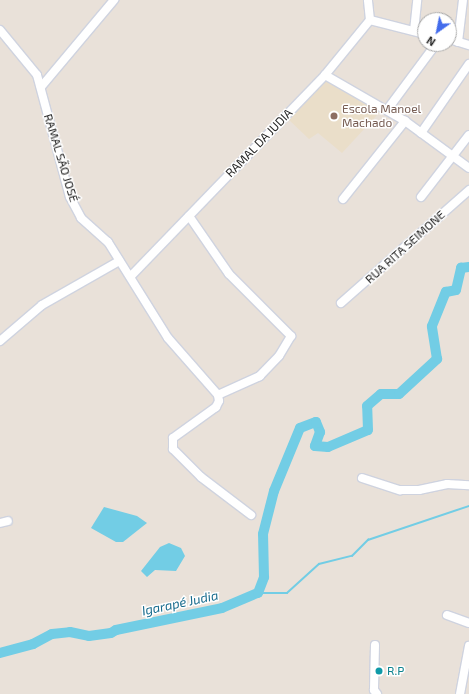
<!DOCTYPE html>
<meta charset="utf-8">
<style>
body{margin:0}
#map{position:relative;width:469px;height:694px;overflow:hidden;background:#e9e1d9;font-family:"Exo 2",sans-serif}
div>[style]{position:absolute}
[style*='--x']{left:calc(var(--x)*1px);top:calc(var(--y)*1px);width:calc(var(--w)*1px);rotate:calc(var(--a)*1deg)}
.education>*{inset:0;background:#eadec9}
.water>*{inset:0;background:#72cde5}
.stream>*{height:1.5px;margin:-0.75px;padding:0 0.75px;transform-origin:0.75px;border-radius:0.75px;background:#72cde5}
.river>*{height:10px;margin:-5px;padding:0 5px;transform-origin:5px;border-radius:5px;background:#72cde5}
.roads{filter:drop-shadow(1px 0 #cfd3df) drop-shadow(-1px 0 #cfd3df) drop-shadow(0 1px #cfd3df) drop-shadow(0 -1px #cfd3df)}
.minor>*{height:8px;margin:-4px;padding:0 4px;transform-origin:4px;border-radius:4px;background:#fff}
.dots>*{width:11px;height:11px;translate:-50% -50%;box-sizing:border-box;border:2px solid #fff;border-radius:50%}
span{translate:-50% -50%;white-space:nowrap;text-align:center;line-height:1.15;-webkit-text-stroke:3px #fff;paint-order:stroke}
.education-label{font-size:12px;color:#785e54}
.left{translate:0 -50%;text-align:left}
.street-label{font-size:12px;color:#272727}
.culture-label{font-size:12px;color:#0d838f}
.water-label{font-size:13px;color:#166a8c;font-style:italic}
.north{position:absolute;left:417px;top:12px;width:40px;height:40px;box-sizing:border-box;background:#fff;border:1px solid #a9a9a9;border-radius:50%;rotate:213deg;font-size:11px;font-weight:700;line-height:16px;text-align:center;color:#272727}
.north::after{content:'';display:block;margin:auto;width:14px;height:18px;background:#436cec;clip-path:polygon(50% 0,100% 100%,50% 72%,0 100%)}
</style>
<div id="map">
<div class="education">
<i style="clip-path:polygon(326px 78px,379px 113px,342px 153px,318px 133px,309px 139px,288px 119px)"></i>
</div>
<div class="water">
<i style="clip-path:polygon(104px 507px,137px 516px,147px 523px,123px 542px,116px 542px,91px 528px)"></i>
<i style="clip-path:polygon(169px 543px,181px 548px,185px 556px,176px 571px,155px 570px,147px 577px,141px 571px,160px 547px)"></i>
</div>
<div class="stream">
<i style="--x:258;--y:593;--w:29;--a:0"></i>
<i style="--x:287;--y:593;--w:43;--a:-42.2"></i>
<i style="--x:319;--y:564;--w:34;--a:-14"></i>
<i style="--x:352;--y:556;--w:23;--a:-45"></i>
<i style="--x:368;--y:540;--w:107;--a:-18.6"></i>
</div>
<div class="river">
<i style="--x:0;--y:653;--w:34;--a:-15"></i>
<i style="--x:33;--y:644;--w:21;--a:-28"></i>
<i style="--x:52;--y:634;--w:18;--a:-6"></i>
<i style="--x:70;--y:632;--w:19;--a:12"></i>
<i style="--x:89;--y:636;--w:22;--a:-8"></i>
<i style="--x:111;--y:633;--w:6;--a:-31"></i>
<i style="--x:116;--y:630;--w:108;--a:-11.7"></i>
<i style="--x:222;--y:608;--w:39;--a:-23"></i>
<i style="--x:258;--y:593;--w:17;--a:-69"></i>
<i style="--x:264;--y:577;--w:43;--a:-91.3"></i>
<i style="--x:263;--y:534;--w:44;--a:-75.7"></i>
<i style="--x:274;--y:491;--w:68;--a:-67.6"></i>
<i style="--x:300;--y:428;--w:17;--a:-21"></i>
<i style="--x:316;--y:422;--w:11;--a:68"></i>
<i style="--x:320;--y:432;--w:15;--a:110"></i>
<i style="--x:315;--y:446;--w:13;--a:4"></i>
<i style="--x:328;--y:447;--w:43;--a:-23"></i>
<i style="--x:368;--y:430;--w:24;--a:-92"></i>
<i style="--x:367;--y:406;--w:18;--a:-41"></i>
<i style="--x:381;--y:394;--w:18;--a:0"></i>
<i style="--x:399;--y:394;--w:52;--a:-42.6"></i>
<i style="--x:437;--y:359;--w:33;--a:-99"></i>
<i style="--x:432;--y:326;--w:37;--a:-68"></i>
<i style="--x:446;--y:292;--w:10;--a:-11"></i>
<i style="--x:456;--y:290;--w:23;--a:-77"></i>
<i style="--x:461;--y:268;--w:8;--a:-7"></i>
</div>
<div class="roads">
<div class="minor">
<i style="--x:370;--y:20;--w:57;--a:14.3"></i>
<i style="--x:0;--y:30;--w:58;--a:50.6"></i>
<i style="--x:37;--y:75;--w:126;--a:74.9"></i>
<i style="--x:70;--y:197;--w:24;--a:62"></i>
<i style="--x:81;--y:218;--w:36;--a:42"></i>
<i style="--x:108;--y:242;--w:113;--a:58"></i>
<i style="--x:168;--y:338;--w:76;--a:48.7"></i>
<i style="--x:218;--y:395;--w:6;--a:81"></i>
<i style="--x:219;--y:401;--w:7;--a:117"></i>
<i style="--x:216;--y:407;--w:53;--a:144.2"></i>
<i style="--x:173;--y:438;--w:11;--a:90"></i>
<i style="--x:173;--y:449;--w:40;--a:45"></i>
<i style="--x:201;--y:477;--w:63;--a:37.2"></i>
<i style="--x:414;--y:31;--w:31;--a:-84"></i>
<i style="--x:449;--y:39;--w:21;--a:17"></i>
<i style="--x:458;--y:42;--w:42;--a:-83.2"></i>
<i style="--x:325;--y:75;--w:92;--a:29.9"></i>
<i style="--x:405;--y:121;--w:79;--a:36.3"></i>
<i style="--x:41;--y:87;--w:114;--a:-50"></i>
<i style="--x:387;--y:110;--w:82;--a:-53.4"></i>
<i style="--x:421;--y:133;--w:84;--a:-55.2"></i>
<i style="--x:421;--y:197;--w:78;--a:-52.3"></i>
<i style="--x:343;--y:199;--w:100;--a:-51.5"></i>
<i style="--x:189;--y:216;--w:70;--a:55.4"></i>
<i style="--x:229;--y:274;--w:88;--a:45"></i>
<i style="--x:291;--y:336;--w:23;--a:121"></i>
<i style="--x:279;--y:356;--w:28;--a:134"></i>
<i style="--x:260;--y:376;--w:46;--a:155.7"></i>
<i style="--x:131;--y:276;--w:279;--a:-46"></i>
<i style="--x:325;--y:75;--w:71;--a:-50.7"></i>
<i style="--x:370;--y:20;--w:20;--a:-96"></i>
<i style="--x:341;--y:303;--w:171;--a:-41.4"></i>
<i style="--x:0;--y:341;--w:55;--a:-40.6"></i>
<i style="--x:42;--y:305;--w:89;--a:-29.7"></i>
<i style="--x:362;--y:478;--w:40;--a:18"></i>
<i style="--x:400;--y:490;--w:19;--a:0"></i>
<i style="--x:419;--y:490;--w:29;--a:-12"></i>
<i style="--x:447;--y:484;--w:22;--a:3"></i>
<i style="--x:0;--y:523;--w:8;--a:-14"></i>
<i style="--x:447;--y:615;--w:23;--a:20"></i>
<i style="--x:375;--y:645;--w:45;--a:91.3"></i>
<i style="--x:374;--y:690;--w:5;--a:53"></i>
<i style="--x:460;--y:694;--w:49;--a:-79.4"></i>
</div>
</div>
<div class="dots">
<i style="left:334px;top:116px;background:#8d6e63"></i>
<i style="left:379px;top:671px;background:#0f9aa8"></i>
</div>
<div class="education-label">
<span class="left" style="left:342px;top:116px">Escola Manoel<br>Machado</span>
</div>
<div class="street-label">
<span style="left:259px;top:143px;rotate:-46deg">RAMAL DA JUDIA</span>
<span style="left:61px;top:158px;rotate:73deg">RAMAL SÃO JOSÉ</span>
<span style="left:405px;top:247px;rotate:-42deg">RUA RITA SEIMONE</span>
</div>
<div class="culture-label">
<span class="left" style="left:387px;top:671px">R.P</span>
</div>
<div class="water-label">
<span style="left:180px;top:603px;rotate:-12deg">Igarapé Judia</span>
</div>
<div class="north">N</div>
</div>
